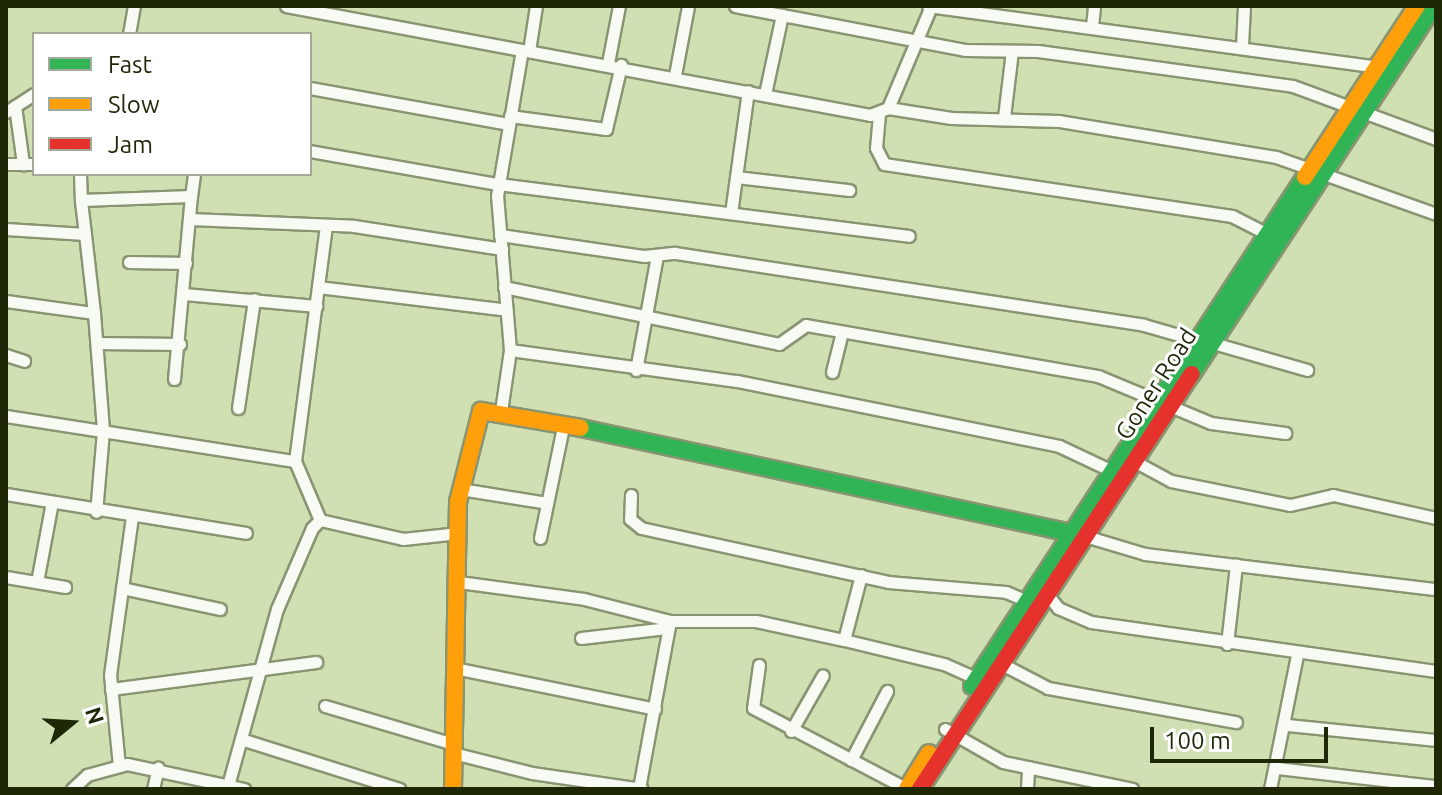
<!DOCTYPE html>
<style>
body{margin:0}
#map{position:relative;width:1442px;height:795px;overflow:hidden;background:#d0e0b3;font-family:Ubuntu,sans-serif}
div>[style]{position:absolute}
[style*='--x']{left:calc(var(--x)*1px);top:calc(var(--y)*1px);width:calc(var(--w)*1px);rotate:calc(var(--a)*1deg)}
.roads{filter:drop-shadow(2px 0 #899572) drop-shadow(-2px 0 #899572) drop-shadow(0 2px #899572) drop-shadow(0 -2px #899572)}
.street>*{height:11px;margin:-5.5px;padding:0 5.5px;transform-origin:5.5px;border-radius:5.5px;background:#f8faf4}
.fast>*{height:16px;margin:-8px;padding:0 8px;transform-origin:8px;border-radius:8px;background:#30b455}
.slow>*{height:16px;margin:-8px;padding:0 8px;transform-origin:8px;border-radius:8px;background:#ff9f0a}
.jam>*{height:16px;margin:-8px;padding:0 8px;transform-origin:8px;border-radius:8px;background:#e5322d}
span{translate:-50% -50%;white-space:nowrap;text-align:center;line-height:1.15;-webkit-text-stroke:6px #fff;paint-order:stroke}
.street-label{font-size:24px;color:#1e2807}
.frame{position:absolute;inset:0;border:8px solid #1e2807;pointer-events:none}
.legend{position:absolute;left:32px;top:32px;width:280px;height:144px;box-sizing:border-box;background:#fff;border:2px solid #a5a99c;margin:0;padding:10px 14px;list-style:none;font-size:24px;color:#1e2807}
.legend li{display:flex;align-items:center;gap:16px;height:40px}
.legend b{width:40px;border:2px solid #a5a99c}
.north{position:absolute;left:32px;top:683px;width:80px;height:80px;-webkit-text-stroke:6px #fff;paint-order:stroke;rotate:72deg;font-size:22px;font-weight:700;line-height:32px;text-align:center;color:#1e2807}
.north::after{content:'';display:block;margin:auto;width:28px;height:36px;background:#1e2807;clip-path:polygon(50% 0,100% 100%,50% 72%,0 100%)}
.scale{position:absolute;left:1150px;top:727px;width:178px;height:36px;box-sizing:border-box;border:4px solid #1e2807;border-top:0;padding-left:10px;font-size:24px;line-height:28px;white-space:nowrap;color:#1e2807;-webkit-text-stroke:6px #fff;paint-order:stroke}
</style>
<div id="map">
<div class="roads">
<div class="street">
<i style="--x:286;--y:6;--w:594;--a:10.57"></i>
<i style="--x:870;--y:115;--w:19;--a:-21"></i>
<i style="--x:888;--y:108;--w:111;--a:-67.1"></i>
<i style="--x:735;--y:6;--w:235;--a:10.8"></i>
<i style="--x:966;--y:50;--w:72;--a:0.8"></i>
<i style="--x:1038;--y:51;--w:257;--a:7.8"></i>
<i style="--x:1293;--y:86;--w:153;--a:20.3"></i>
<i style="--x:928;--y:6;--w:453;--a:7.7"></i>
<i style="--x:1092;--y:26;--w:20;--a:-84"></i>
<i style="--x:129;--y:34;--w:28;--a:-80"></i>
<i style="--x:1242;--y:45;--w:39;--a:-87"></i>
<i style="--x:529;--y:51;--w:46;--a:-81.2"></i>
<i style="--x:608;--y:63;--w:58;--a:-79.1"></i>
<i style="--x:675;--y:75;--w:70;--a:-79.3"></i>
<i style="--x:310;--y:88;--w:201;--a:10.3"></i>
<i style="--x:765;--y:94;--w:81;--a:-77.9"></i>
<i style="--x:15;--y:106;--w:59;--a:82.1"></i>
<i style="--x:888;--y:108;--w:64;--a:9"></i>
<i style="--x:951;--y:118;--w:108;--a:1.6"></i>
<i style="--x:1059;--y:121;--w:220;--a:9.4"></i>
<i style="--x:1276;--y:157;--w:170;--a:19.6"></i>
<i style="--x:6;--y:112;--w:33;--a:-33"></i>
<i style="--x:879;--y:114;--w:34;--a:95"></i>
<i style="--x:876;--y:148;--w:18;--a:63"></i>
<i style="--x:884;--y:164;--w:352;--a:8.5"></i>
<i style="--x:1232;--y:216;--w:38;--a:27"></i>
<i style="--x:510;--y:116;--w:97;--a:7.7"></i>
<i style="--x:606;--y:129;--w:66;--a:-76.8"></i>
<i style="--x:1004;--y:117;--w:66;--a:-83.1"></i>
<i style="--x:310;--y:151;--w:191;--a:10"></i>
<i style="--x:498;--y:184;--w:414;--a:7.2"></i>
<i style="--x:6;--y:164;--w:28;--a:0"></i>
<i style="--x:80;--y:174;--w:26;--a:88"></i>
<i style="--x:736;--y:177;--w:114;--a:6.6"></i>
<i style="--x:731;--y:213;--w:123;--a:-82.1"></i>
<i style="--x:190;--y:219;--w:164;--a:2.4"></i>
<i style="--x:354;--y:226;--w:150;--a:8.8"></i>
<i style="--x:6;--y:229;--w:79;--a:3.6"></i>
<i style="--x:85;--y:234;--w:34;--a:-97"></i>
<i style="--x:81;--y:200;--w:110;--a:-2.1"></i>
<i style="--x:191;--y:196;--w:22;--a:-82"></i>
<i style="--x:85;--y:234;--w:80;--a:83.5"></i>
<i style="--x:500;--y:235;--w:146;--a:8.3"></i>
<i style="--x:644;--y:256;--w:31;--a:-6"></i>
<i style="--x:675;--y:253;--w:474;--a:8.7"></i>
<i style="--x:1144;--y:325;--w:54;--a:16.1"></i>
<i style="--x:129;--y:262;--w:57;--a:1"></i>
<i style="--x:318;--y:287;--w:190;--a:6.9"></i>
<i style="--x:504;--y:287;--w:281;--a:11.7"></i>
<i style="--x:779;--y:344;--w:33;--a:-35"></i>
<i style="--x:806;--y:325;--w:296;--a:9.9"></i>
<i style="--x:1098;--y:376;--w:122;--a:22.6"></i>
<i style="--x:1211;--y:423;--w:75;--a:7.7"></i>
<i style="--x:184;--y:294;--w:133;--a:5.2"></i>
<i style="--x:6;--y:301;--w:89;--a:7.8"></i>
<i style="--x:94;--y:313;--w:118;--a:85.6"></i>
<i style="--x:103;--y:431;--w:81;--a:94.9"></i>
<i style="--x:97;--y:343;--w:83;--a:0.7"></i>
<i style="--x:1213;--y:343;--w:98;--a:16"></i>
<i style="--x:510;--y:350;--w:229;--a:7.8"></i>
<i style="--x:737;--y:381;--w:328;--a:11.4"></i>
<i style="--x:1059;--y:446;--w:61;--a:25.3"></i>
<i style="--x:6;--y:355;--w:19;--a:18"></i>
<i style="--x:636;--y:370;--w:116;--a:-79.6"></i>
<i style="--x:832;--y:372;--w:41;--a:-76"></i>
<i style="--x:174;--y:379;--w:184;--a:-84.7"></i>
<i style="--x:238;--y:408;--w:110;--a:-81.6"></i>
<i style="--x:501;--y:411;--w:62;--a:-81.6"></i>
<i style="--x:510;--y:350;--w:155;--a:-94.8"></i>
<i style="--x:497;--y:196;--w:148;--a:-80.3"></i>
<i style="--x:6;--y:416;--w:292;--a:8.9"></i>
<i style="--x:1134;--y:461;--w:42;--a:28.4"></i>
<i style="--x:1171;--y:481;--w:121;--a:11.4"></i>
<i style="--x:1290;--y:505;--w:44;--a:-13.1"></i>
<i style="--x:1333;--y:495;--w:106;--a:12.6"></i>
<i style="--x:460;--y:489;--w:88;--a:9.1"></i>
<i style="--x:6;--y:494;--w:243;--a:9.2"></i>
<i style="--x:631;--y:495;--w:24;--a:92"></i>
<i style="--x:630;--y:519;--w:14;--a:39"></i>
<i style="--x:641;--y:528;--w:253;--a:12.3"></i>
<i style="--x:888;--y:582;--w:118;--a:4.8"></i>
<i style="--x:1006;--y:592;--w:23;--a:23"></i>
<i style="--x:320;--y:520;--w:64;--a:-113"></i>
<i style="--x:295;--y:461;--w:237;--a:-82.5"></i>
<i style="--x:1085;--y:536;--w:63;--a:16.7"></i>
<i style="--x:1145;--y:554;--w:293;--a:6.9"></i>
<i style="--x:540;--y:538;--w:118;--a:-78.3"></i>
<i style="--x:6;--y:577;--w:60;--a:9.6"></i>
<i style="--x:37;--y:582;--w:81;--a:-79.4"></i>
<i style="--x:459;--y:582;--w:126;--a:7.7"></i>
<i style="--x:584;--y:599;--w:89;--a:14.3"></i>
<i style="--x:670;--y:621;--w:86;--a:0"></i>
<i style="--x:756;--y:621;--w:90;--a:12.2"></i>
<i style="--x:844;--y:640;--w:67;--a:-75.3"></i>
<i style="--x:122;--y:588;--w:100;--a:12.1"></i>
<i style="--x:1046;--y:593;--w:19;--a:51"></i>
<i style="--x:1058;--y:608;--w:36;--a:23"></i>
<i style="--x:1091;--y:622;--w:348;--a:8.1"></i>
<i style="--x:581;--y:638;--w:88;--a:-6.6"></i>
<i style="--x:844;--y:640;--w:103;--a:13.5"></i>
<i style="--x:944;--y:664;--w:36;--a:24"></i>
<i style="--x:1227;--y:644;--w:80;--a:-83.5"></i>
<i style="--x:1000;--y:663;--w:54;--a:27.5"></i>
<i style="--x:1048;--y:688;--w:191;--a:10.3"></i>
<i style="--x:759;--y:665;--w:43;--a:97.9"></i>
<i style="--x:753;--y:708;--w:174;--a:27.7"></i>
<i style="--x:459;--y:669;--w:200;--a:11.5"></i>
<i style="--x:111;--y:689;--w:207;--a:-7.5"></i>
<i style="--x:325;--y:706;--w:134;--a:16.5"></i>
<i style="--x:1288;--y:725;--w:149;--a:5.8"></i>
<i style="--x:945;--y:729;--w:67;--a:29.6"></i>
<i style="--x:1003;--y:762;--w:132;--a:11.8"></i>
<i style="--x:791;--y:731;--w:64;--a:-60.3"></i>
<i style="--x:244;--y:740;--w:163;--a:17.5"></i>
<i style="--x:453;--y:753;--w:81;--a:14.2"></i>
<i style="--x:532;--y:773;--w:111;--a:8.3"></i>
<i style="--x:851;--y:760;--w:78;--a:-62.4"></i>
<i style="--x:119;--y:766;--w:91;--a:-95.6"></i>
<i style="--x:110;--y:675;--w:160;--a:-82.1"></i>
<i style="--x:1277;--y:768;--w:160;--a:6.5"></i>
<i style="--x:639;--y:788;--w:170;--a:-79.5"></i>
<i style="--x:72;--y:789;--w:21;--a:-43"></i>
<i style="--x:87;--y:775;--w:41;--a:-15.4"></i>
<i style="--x:127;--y:764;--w:120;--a:12.1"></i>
<i style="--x:153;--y:789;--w:22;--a:-77"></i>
<i style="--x:227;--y:789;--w:187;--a:-74.5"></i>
<i style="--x:277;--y:609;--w:88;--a:-66.6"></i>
<i style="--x:312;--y:528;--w:11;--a:-45"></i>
<i style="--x:320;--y:520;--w:85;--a:12.9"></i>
<i style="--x:403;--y:539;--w:56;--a:-6.1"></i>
<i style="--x:1027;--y:789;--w:22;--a:-87"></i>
<i style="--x:1270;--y:789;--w:137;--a:-78.6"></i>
</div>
<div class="fast">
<i style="--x:1192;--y:374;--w:440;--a:-56.7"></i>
<i style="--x:581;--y:428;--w:515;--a:12.09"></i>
<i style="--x:972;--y:686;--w:608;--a:-56.81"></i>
</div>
<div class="slow">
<i style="--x:1305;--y:177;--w:204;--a:-56.8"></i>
<i style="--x:453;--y:789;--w:287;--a:-89"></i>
<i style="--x:458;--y:502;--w:94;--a:-75.8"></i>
<i style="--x:481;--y:411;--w:101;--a:9.6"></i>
<i style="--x:907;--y:789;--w:42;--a:-58.6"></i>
</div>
<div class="jam">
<i style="--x:920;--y:789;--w:496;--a:-56.8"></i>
</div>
</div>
<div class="street-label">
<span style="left:1156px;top:384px;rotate:-57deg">Goner Road</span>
</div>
<div class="frame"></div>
<ul class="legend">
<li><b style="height:10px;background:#30b455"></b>Fast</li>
<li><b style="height:10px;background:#ff9f0a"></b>Slow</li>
<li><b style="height:10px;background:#e5322d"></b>Jam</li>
</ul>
<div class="north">N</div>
<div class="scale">100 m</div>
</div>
